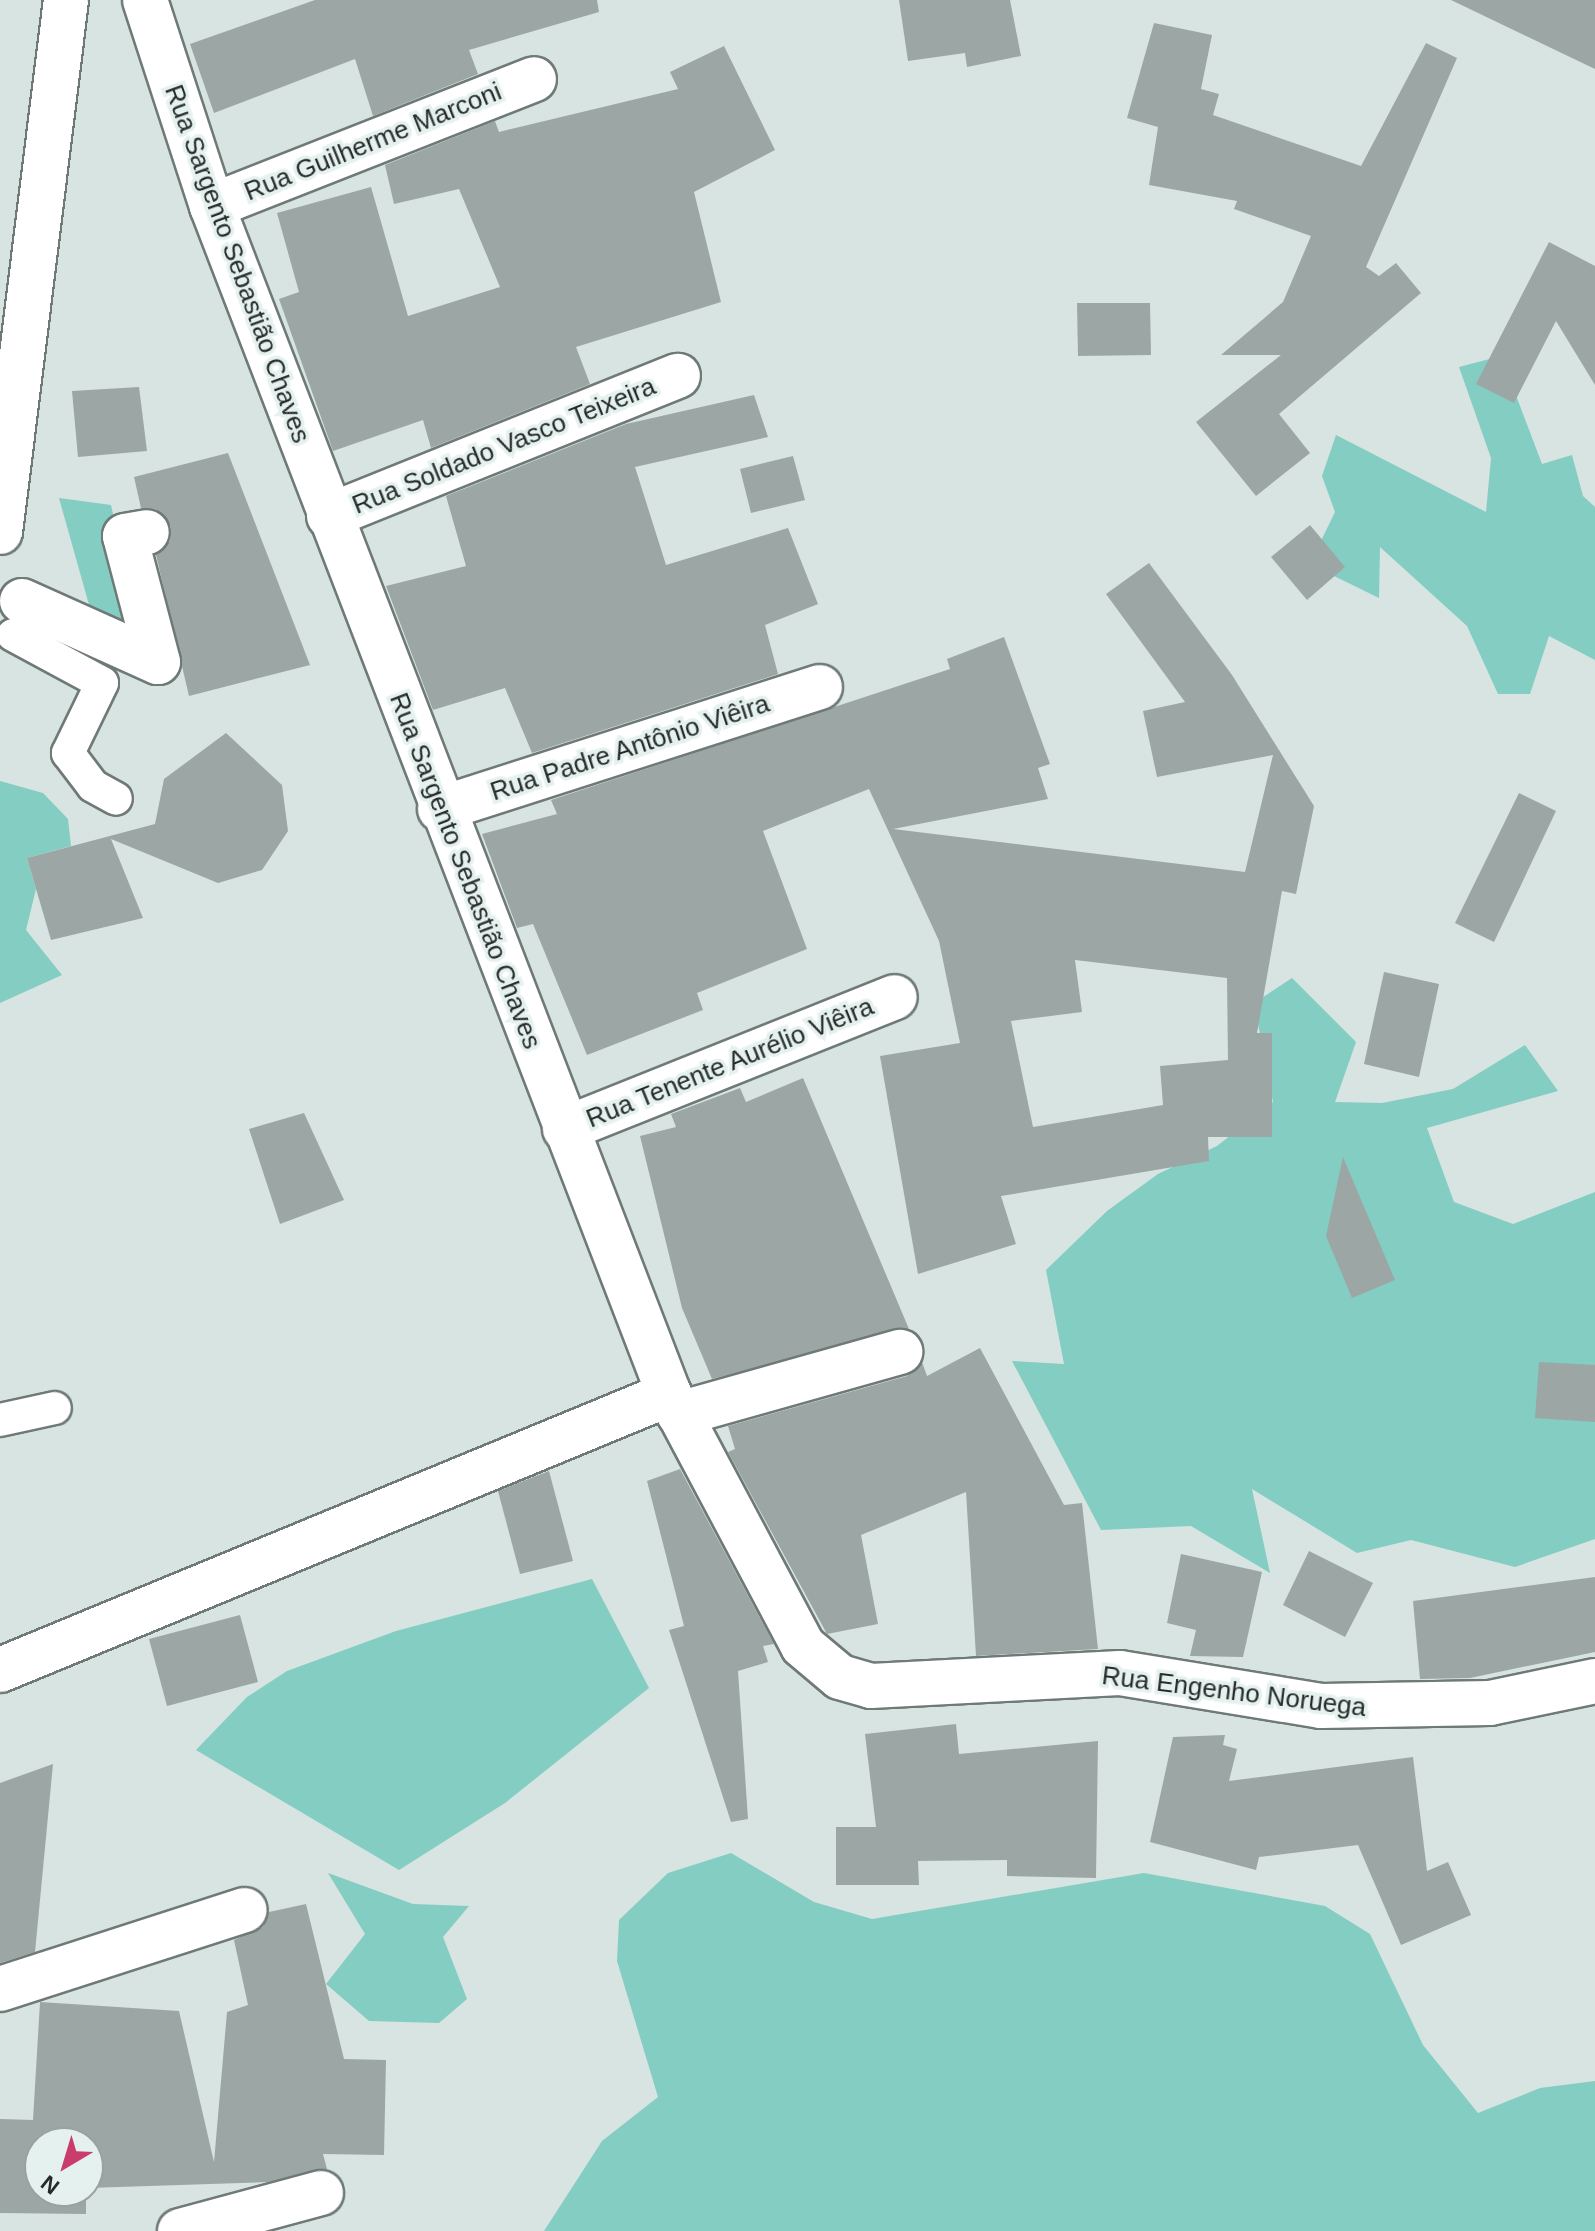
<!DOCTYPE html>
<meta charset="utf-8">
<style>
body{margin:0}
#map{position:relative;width:1595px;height:2231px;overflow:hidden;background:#d7e4e1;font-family:Arial,sans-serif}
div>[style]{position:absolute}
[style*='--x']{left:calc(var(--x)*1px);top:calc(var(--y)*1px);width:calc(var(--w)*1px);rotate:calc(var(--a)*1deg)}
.green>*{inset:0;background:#83cdc2}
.building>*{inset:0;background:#9ca7a5}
.roads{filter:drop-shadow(2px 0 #6f7a78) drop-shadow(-2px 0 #6f7a78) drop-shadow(0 2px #6f7a78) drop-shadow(0 -2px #6f7a78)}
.lane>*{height:32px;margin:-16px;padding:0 16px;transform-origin:16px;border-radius:16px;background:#fff}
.street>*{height:44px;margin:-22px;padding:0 22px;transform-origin:22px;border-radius:22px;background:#fff}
.secondary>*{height:44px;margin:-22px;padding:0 22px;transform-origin:22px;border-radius:22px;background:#fff}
span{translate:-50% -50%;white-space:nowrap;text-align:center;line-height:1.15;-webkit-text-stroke:7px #e5f1ef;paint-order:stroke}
.street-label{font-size:26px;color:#262b2a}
.north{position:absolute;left:24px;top:2127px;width:80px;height:80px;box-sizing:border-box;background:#e5f1ef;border:2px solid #99a2a0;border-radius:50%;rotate:218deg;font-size:22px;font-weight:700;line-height:32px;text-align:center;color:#262b2a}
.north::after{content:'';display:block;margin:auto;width:28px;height:36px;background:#c93c6c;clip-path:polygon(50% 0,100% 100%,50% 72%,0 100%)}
</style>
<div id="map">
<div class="green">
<i style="clip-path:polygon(1501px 356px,1542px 464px,1572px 455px,1583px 496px,1595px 507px,1595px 660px,1549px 636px,1530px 694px,1498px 694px,1467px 626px,1380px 547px,1379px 598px,1330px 574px,1318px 547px,1335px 512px,1322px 476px,1336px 435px,1486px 512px,1491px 458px,1459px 367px)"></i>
<i style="clip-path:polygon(59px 498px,111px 505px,141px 642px,93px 619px)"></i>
<i style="clip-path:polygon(0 781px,43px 793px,68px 819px,71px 846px,27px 858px,36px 889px,26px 930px,62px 975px,0 1003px)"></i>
<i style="clip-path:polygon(1292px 978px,1356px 1042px,1335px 1102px,1382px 1103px,1453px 1089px,1525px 1045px,1558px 1091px,1427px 1128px,1454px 1202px,1513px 1224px,1595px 1192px,1595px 1539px,1515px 1567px,1411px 1540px,1357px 1553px,1252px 1489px,1270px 1573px,1191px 1526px,1101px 1530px,1012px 1361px,1064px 1364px,1046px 1270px,1107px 1211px,1158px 1174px,1217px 1146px,1273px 1102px,1254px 1003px)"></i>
<i style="clip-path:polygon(592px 1579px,649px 1688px,505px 1803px,399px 1870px,196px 1750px,247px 1697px,287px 1671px,396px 1631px)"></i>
<i style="clip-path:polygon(731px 1853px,814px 1902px,872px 1919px,1144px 1873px,1325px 1906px,1370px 1934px,1423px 2045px,1478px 2113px,1540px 2088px,1595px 2081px,1595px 2231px,544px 2231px,602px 2141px,658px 2097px,617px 1961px,619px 1920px,668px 1873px)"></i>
<i style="clip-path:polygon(328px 1873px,413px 1904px,469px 1906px,443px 1937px,467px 1999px,439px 2023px,369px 2021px,326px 1984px,365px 1934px)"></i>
</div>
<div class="building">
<i style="clip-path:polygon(315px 0,597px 0,599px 12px,469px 50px,478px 74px,373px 116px,355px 59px,214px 113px,190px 44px)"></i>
<i style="clip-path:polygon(899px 0,1010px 0,1021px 56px,967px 67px,965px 53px,908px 61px)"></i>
<i style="clip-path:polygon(1451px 0,1595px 0,1595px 69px)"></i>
<i style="clip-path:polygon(1154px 23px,1212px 35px,1201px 89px,1219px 94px,1213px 115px,1361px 166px,1426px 43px,1457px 58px,1366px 267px,1379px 276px,1396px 263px,1421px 293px,1279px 414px,1310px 453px,1256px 496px,1196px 422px,1281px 355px,1221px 355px,1283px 302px,1311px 236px,1234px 209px,1237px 201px,1149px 185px,1158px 127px,1127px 118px)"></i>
<i style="clip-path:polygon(724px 46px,775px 150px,694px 192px,721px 302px,576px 347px,590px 384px,431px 448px,423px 420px,333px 451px,279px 299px,299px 292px,277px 213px,371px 187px,408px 316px,500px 287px,459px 189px,394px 204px,385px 165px,495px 121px,499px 132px,678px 89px,670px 72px)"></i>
<i style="clip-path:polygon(1549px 242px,1595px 266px,1595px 385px,1556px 321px,1514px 403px,1476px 384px)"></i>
<i style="clip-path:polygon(1077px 303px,1150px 303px,1151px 355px,1078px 356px)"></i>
<i style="clip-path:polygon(139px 387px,147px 451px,78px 457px,72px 391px)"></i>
<i style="clip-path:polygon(754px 395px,768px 437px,635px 467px,666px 565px,788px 528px,818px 604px,765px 625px,778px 674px,532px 753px,505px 688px,433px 710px,386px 586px,466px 566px,446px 496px,626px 424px)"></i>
<i style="clip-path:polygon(228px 453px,310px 665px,189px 696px,156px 555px,170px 541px,171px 527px,156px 509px,141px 508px,134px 477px)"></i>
<i style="clip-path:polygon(793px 456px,805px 500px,751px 513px,740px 469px)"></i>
<i style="clip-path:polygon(1310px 525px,1345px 567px,1307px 600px,1271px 557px)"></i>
<i style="clip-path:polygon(evenodd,1149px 563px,1232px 675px,1314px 806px,1296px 894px,1282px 891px,1257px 1033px,1272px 1033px,1272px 1137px,1208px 1137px,1209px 1161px,1001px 1196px,1016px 1244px,918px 1274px,880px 1056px,960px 1043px,939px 941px,869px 789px,763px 831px,807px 949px,697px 993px,703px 1010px,587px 1055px,533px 924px,517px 928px,482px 834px,557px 814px,551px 800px,950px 669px,947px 659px,1004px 637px,1050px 764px,1038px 768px,1048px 799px,893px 829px,1245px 872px,1273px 755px,1157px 777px,1143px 711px,1185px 702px,1106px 594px,1149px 563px,1075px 960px,1227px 978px,1228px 1060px,1160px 1066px,1163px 1105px,1033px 1127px,1011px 1021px,1082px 1012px,1075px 960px)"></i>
<i style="clip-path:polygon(226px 733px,282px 785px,288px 831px,262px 870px,218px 883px,111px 839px,143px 918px,51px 940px,27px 858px,155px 824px,164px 779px)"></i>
<i style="clip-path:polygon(1519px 793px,1556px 811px,1494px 942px,1455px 923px)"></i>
<i style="clip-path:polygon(1384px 972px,1439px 984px,1419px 1077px,1364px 1064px)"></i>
<i style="clip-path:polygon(803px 1078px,909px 1329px,712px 1379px,682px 1308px,640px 1136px,676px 1127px,671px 1114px,740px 1088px,746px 1102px)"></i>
<i style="clip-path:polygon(304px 1113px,344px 1200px,280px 1224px,249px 1129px)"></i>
<i style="clip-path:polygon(1343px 1157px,1395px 1280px,1352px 1298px,1326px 1236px)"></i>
<i style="clip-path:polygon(980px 1348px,1064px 1505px,1082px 1503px,1098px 1649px,976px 1656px,966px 1492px,861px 1535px,878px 1624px,827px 1634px,728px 1452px,735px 1449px,728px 1426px,907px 1376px,922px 1362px,927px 1376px)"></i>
<i style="clip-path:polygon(1539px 1362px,1595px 1365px,1595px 1422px,1535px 1418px)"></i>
<i style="clip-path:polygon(680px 1469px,774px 1644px,763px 1646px,768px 1662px,738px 1671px,748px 1819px,731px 1822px,669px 1630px,684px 1626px,647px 1481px)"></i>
<i style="clip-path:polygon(549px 1471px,573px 1561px,520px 1574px,498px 1491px)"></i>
<i style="clip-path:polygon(1309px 1551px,1373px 1583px,1345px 1637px,1283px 1605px)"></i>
<i style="clip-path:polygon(1181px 1554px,1262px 1572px,1243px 1657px,1190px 1656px,1196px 1630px,1167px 1623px)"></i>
<i style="clip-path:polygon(1595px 1577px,1595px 1652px,1470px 1678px,1420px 1679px,1413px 1601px)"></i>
<i style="clip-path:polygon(240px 1615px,258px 1682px,167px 1706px,149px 1639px)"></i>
<i style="clip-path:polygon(956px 1724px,959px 1754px,1098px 1741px,1096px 1878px,1007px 1876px,1007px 1860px,918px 1861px,919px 1885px,836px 1885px,836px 1827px,876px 1827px,865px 1734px)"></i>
<i style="clip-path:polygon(1225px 1735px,1223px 1745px,1237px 1749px,1229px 1781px,1413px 1757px,1427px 1871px,1448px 1862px,1471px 1915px,1401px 1945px,1358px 1845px,1259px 1857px,1256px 1870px,1150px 1842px,1173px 1737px)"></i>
<i style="clip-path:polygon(53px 1764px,35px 1952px,0 1963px,0 1783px)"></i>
<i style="clip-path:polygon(306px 1904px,344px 2059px,386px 2060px,384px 2155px,323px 2154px,327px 2169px,268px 2182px,88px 2188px,88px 2143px,40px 2143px,40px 2191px,86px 2191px,86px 2214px,0 2213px,0 2119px,33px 2120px,40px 2002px,179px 2011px,214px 2162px,227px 2012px,248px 2005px,234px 1940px,263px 1927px,269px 1912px)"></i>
</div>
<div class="roads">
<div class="lane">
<i style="--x:13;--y:635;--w:101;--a:28.3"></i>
<i style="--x:102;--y:683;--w:78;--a:115.9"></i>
<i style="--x:68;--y:753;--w:41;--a:52.9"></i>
<i style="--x:93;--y:786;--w:26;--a:29"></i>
<i style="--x:0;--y:1420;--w:56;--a:-12.3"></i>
</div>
<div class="street">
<i style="--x:145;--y:0;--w:217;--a:72"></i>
<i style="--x:212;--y:206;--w:1273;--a:68.96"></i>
<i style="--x:669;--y:1394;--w:285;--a:62"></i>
<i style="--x:803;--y:1646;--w:48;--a:40"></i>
<i style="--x:840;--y:1677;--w:32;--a:16"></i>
<i style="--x:871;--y:1686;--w:249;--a:-3"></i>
<i style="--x:1120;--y:1673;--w:204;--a:9.3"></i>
<i style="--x:1321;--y:1706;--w:169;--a:-1"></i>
<i style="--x:1490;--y:1703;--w:107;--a:-11.8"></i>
<i style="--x:212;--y:206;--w:346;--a:-21.5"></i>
<i style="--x:329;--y:516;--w:376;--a:-21.9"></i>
<i style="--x:22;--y:601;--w:149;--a:24.2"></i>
<i style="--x:158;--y:662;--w:130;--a:-104.7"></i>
<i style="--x:125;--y:536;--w:22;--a:-10"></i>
<i style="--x:440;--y:809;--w:399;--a:-17.8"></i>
<i style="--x:565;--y:1129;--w:355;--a:-21.8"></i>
<i style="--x:679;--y:1414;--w:230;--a:-15.7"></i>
<i style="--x:0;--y:1670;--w:724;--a:-22.42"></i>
<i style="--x:0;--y:1989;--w:257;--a:-17.9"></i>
<i style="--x:180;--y:2231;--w:146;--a:-15.1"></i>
</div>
<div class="secondary">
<i style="--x:0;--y:532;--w:536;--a:-82.93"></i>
</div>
</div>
<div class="street-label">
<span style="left:373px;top:142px;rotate:-22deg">Rua Guilherme Marconi</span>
<span style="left:237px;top:264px;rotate:70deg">Rua Sargento Sebastião Chaves</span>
<span style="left:504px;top:446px;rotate:-22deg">Rua Soldado Vasco Teixeira</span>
<span style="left:630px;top:748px;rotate:-18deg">Rua Padre Antônio Viêira</span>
<span style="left:465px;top:871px;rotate:69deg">Rua Sargento Sebastião Chaves</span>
<span style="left:730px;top:1063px;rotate:-22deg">Rua Tenente Aurélio Viêira</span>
<span style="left:1234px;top:1692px;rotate:7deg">Rua Engenho Noruega</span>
</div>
<div class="north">N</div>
</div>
